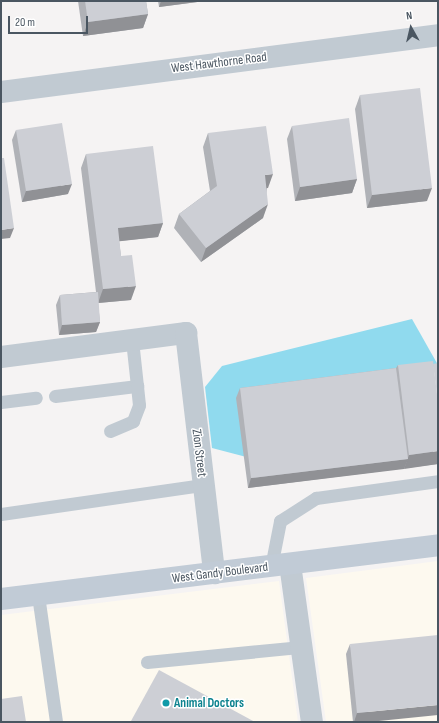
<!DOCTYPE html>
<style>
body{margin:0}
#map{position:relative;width:439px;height:723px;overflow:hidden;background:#f5f3f3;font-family:"Sofia Sans Condensed",sans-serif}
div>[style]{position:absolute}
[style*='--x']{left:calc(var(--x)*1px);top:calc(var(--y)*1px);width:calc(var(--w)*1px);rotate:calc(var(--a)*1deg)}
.commercial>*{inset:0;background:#fdf9ef}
.water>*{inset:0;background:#90daee}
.service>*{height:13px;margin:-6.5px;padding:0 6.5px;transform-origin:6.5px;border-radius:6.5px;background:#c1cad2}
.minor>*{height:22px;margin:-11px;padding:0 11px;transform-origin:11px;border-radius:11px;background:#c1cad2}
.secondary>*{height:22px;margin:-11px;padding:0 11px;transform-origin:11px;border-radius:11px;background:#c1cbd6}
.wall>*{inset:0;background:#b0b2b7}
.shaded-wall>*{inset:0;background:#909195}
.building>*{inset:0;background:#cdcfd5}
.dots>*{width:11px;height:11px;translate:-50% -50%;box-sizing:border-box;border:2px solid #fff;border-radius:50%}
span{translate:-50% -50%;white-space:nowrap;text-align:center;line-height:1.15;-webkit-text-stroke:3px #fff;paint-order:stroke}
.street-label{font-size:13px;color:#4a5661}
.culture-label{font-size:13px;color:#0d838f;font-weight:700}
.left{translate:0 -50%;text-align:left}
.frame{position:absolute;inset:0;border:2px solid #4a5661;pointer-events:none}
.north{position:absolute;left:391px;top:8px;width:40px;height:40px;-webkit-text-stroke:3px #fff;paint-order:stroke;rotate:352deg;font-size:11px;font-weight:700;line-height:16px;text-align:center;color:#4a5661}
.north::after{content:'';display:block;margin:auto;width:14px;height:18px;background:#4a5661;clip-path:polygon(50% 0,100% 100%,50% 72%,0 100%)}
.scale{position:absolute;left:8px;top:16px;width:80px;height:18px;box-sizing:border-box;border:2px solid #4a5661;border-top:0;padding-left:5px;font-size:12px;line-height:14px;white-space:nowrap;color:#4a5661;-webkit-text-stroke:3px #fff;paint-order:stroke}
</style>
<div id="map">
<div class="commercial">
<i style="clip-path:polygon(438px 561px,438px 722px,326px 722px,306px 578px)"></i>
<i style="clip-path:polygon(279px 581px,298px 722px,1px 722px,1px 615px)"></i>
</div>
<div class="water">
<i style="clip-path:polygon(412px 319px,438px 365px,254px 459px,212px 448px,205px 387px,222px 366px)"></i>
</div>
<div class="service">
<i style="--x:55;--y:396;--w:83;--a:-7"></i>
<i style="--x:137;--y:386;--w:46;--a:-96.2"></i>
<i style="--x:1;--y:402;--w:35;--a:-7"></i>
<i style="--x:110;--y:431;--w:25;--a:-23"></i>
<i style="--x:133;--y:421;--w:17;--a:-69"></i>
<i style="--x:139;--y:405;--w:19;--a:-96"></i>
<i style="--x:1;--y:514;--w:204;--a:-8.2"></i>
<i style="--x:271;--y:567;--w:47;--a:-78.9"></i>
<i style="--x:280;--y:521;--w:43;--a:-32.6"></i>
<i style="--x:316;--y:498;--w:123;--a:-7.9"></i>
<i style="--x:38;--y:595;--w:128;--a:81.9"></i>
<i style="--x:147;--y:662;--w:155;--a:-5.6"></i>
</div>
<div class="minor">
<i style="--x:1;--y:92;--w:441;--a:-7.4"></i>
<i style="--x:1;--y:357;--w:187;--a:-7.4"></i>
<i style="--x:186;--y:333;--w:242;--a:83.3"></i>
<i style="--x:290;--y:564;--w:160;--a:82.1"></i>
</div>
<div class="secondary">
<i style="--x:1;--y:599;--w:440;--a:-7"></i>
</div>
<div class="wall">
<i style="clip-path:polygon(78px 1px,146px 1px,148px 14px,143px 28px,83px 36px)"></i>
<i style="clip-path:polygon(158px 1px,205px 1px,159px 7px)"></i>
<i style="clip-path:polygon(360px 95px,427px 201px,367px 208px,355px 109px)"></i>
<i style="clip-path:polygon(292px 126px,357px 179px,352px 193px,295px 201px,287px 139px)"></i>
<i style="clip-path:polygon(16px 130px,68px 194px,22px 202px,12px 140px)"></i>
<i style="clip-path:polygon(208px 133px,268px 188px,267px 188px,263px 218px,201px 262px,174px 228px,179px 214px,210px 191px,203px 147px)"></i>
<i style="clip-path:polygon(86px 154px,163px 223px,158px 237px,119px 241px,121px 256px,131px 300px,98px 303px,100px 322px,96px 332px,59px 335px,56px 305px,60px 295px,96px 292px,81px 168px)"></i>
<i style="clip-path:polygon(398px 365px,438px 464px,248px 488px,236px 398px,240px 388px,396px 368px)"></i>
<i style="clip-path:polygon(350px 644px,369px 722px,353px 722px,346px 654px)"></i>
</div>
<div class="shaded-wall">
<i style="clip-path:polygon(161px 1px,205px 1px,159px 7px)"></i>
<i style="clip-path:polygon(148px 14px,143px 28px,83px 36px,88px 22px)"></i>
<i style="clip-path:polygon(273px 174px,268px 188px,260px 189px,265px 175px)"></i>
<i style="clip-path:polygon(357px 179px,352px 193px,295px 201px,300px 187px)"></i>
<i style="clip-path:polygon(72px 184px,68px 194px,22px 202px,26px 191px)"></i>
<i style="clip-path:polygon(432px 188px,427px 201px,367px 208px,372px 195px)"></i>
<i style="clip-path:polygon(268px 204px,263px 218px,201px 262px,206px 248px)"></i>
<i style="clip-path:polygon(163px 223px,158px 237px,113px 242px,118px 228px)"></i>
<i style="clip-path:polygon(14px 228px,10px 238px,1px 239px,1px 230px)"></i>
<i style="clip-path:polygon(136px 286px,131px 300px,98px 303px,103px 289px)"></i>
<i style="clip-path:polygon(100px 322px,96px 332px,59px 335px,62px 325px)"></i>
<i style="clip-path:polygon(438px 451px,438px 464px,404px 469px,409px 455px)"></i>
<i style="clip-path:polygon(408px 459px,404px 469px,248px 488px,251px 478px)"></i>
<i style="clip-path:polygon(438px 705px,438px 715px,369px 722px,354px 722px,357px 713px)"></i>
</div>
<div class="building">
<i style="clip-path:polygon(85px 1px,146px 1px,148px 14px,88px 22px)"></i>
<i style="clip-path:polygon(420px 88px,432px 188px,372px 195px,360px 95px)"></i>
<i style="clip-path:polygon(349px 118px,357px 179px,300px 187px,292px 126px)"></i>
<i style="clip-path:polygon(62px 123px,72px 184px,26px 191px,16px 130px)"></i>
<i style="clip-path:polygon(266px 126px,273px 174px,265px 175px,268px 204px,206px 248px,179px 214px,217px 186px,208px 133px)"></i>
<i style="clip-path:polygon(153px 146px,163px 223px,118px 228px,121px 256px,132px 255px,136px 286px,103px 289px,86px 154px)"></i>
<i style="clip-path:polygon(1px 158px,4px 158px,14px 228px,1px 230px)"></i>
<i style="clip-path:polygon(98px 292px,100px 322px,62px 325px,60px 295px)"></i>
<i style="clip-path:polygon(433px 361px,438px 402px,438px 451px,409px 455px,398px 365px)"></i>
<i style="clip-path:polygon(438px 363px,438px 402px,433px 364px)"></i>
<i style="clip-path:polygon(396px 368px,408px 459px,251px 478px,240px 388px)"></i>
<i style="clip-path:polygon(438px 635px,438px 705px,357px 713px,350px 644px)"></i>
<i style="clip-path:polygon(159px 670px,255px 722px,133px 722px,131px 721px)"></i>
<i style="clip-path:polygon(22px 696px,26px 722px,1px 722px,1px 699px)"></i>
</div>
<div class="dots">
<i style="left:166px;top:703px;background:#0f9aa8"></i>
</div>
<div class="street-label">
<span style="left:219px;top:63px;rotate:-7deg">West Hawthorne Road</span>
<span style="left:199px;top:453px;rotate:83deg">Zion Street</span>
<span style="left:220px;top:573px;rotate:-7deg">West Gandy Boulevard</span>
</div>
<div class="culture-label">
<span class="left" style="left:174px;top:703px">Animal Doctors</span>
</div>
<div class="frame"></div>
<div class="north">N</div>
<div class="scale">20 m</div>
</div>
